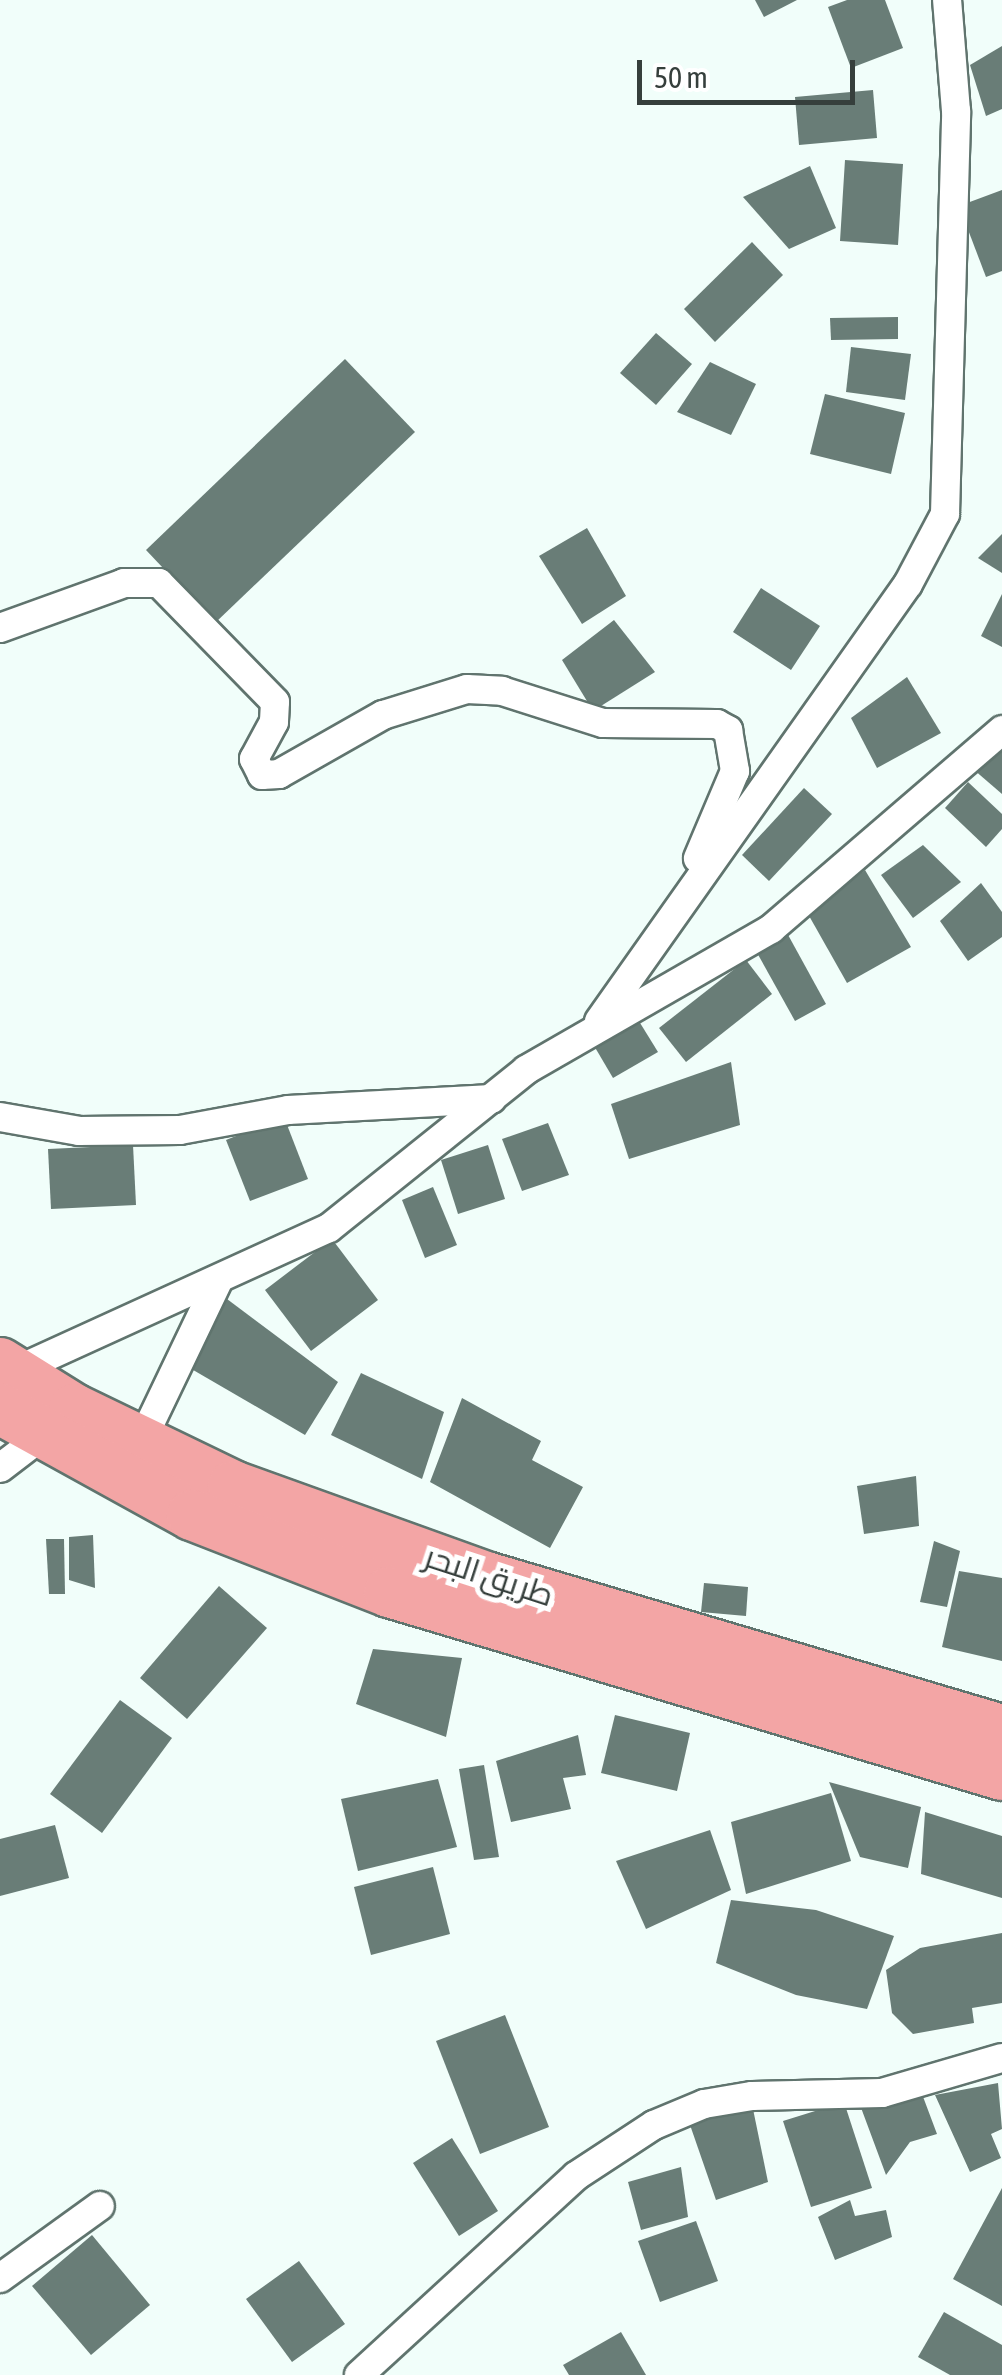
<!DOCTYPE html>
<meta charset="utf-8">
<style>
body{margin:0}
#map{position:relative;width:1002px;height:2375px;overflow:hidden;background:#f1fefa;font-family:"Asap Condensed",Cairo,sans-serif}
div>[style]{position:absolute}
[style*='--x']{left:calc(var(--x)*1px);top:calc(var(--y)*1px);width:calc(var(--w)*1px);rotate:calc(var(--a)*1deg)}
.building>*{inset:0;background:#697d77}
.roads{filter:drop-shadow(2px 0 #60746e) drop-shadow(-2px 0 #60746e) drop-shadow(0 2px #60746e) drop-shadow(0 -2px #60746e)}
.street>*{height:28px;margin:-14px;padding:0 14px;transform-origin:14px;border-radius:14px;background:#fff}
.highway>*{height:50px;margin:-25px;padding:0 25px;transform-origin:25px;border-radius:25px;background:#f3a5a5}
span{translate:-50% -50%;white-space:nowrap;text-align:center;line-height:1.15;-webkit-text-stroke:10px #fff;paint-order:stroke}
.street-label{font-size:32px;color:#363f3c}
.scale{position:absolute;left:637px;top:60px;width:218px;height:45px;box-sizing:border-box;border:5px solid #363f3c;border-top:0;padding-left:12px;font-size:30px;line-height:35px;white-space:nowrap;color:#363f3c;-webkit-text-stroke:8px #fff;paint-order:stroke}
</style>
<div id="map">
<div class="building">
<i style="clip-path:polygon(755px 0,797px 0,764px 17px)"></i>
<i style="clip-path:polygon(847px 0,885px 0,903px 48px,851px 68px,828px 7px)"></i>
<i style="clip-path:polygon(1002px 46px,1002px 109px,986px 116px,970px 65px)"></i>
<i style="clip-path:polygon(873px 90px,877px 138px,799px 145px,795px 97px)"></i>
<i style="clip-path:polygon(845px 160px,903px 164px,898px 245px,840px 241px)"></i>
<i style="clip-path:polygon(810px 166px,836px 228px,789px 249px,743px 197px)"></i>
<i style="clip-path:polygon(1002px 190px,1002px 271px,986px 277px,959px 206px)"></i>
<i style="clip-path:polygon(752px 242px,783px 275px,715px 342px,684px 309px)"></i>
<i style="clip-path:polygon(898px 317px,898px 339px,831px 340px,830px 318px)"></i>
<i style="clip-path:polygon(656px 333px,692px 364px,656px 405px,620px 373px)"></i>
<i style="clip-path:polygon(851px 347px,911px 354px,905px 400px,846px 392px)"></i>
<i style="clip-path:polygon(345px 359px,415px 432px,215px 623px,146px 550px)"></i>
<i style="clip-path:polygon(710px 362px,756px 384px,731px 435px,677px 412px)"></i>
<i style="clip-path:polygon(825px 394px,905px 413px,891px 474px,810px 454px)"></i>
<i style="clip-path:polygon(587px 528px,626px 596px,582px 624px,539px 556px)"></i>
<i style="clip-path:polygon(1002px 534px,1002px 573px,978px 558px)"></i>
<i style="clip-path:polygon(761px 588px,820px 626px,791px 670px,733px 632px)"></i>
<i style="clip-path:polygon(1002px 594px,1002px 647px,981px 636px)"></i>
<i style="clip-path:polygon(614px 620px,655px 672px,593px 711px,562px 660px)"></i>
<i style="clip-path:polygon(907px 677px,941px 733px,877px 768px,851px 718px)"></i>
<i style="clip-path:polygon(1002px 744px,1002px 794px,973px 769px)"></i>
<i style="clip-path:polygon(968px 782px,1002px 814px,1002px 829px,986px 847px,945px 808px)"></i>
<i style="clip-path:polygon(804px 788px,832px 814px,769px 881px,742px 855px)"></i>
<i style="clip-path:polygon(923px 845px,961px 882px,913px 918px,881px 875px)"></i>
<i style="clip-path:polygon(865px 870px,911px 947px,847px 983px,808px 914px)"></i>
<i style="clip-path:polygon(981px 883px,1002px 912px,1002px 937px,968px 961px,940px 921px)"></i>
<i style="clip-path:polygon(787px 933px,826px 1004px,795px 1021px,756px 951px)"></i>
<i style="clip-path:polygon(746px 960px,772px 994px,686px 1062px,659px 1028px)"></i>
<i style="clip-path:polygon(637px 1018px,658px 1052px,613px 1078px,593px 1044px)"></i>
<i style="clip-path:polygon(731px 1062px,740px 1125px,629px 1159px,611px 1104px)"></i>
<i style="clip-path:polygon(284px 1117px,308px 1179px,250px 1201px,226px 1140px)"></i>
<i style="clip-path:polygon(548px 1123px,569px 1175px,522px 1191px,502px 1139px)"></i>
<i style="clip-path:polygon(133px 1145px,136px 1205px,51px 1209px,48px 1149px)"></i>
<i style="clip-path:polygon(488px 1145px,505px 1199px,458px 1214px,441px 1160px)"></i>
<i style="clip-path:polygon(433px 1187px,457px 1245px,425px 1258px,402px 1200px)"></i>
<i style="clip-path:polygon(332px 1239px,378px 1300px,311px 1351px,265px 1290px)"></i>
<i style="clip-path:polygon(227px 1299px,338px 1382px,305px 1435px,188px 1367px)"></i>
<i style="clip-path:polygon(361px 1373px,444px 1412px,422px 1479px,331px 1435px)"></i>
<i style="clip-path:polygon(462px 1398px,541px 1441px,532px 1460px,583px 1487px,550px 1548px,430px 1482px)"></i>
<i style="clip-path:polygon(916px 1476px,919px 1526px,864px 1534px,857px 1486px)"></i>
<i style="clip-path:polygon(93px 1535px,95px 1588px,69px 1580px,69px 1537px)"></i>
<i style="clip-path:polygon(46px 1539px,64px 1539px,65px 1594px,49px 1594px)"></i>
<i style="clip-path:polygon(934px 1541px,960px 1551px,947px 1607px,920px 1602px)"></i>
<i style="clip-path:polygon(959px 1571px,1002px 1578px,1002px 1661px,942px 1647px)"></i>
<i style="clip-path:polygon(704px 1583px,748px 1587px,746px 1616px,701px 1612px)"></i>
<i style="clip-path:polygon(219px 1586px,267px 1628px,187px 1719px,140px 1678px)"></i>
<i style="clip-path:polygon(373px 1649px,462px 1658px,446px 1737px,356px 1704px)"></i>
<i style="clip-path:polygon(120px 1700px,172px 1738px,102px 1833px,50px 1794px)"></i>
<i style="clip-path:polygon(615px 1715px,690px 1733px,677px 1791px,601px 1773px)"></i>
<i style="clip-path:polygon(578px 1735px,586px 1775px,563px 1778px,571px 1809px,511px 1822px,496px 1761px)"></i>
<i style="clip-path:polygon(484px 1765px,499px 1857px,474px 1860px,459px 1769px)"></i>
<i style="clip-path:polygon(438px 1779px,457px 1847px,358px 1871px,341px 1799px)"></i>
<i style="clip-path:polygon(829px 1782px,921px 1807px,908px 1868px,860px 1857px)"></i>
<i style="clip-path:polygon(831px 1793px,851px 1861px,746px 1894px,731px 1822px)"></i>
<i style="clip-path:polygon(925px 1812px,1002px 1836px,1002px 1898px,921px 1874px)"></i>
<i style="clip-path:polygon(55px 1825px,69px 1878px,0 1896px,0 1839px)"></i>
<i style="clip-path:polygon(710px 1830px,731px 1890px,646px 1929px,616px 1861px)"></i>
<i style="clip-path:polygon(433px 1867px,450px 1934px,371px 1955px,354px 1887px)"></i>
<i style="clip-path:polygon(731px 1900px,816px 1910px,894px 1936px,867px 2009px,796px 1995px,716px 1963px)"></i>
<i style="clip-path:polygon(1002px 1933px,1002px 2003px,972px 2008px,974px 2023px,913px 2034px,892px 2013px,886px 1970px,920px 1948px)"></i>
<i style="clip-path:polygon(505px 2015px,549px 2127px,480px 2154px,436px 2041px)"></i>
<i style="clip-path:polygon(998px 2083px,1002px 2129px,991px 2134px,1001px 2158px,970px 2172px,935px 2095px)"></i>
<i style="clip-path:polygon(922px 2094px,937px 2134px,910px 2142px,886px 2175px,860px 2105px)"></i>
<i style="clip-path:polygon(844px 2102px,872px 2188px,811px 2207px,783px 2121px)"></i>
<i style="clip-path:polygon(753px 2109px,768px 2182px,716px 2200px,689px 2122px)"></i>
<i style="clip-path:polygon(452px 2138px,498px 2211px,459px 2236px,413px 2163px)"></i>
<i style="clip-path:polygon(681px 2167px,688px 2217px,641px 2230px,628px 2182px)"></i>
<i style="clip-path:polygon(1002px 2188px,1002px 2306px,953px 2279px)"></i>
<i style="clip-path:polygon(850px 2200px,855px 2216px,886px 2210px,892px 2237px,835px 2260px,818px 2217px)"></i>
<i style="clip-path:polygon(696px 2221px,718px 2281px,660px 2302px,638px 2241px)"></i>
<i style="clip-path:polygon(92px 2235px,150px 2305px,91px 2355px,32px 2286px)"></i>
<i style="clip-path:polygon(299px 2261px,345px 2324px,292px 2362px,246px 2299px)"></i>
<i style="clip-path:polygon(944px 2312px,1002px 2345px,1002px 2375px,950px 2375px,918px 2357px)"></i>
<i style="clip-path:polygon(621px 2332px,646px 2375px,569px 2375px,563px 2365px)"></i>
</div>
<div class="roads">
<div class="street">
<i style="--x:0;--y:628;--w:132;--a:-19.9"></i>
<i style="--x:124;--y:583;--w:35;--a:0"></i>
<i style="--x:159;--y:583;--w:166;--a:45.7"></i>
<i style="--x:275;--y:702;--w:20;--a:93"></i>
<i style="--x:274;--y:722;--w:42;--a:118.4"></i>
<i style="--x:254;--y:759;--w:18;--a:63"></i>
<i style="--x:262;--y:775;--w:17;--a:-3"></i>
<i style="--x:279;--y:774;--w:120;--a:-29.6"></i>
<i style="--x:383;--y:715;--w:88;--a:-17.2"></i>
<i style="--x:467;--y:689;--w:35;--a:3"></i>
<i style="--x:502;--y:691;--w:106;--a:17.6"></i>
<i style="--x:603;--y:723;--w:114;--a:0.5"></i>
<i style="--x:717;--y:724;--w:13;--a:29"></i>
<i style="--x:728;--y:730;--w:42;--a:80.3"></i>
<i style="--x:735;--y:771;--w:95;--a:113"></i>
<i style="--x:599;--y:1021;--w:535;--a:-54.74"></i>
<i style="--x:908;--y:584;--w:79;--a:-62.1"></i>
<i style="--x:945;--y:514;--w:403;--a:-88.4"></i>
<i style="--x:956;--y:111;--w:111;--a:-94.6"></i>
<i style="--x:0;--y:1117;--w:80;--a:10"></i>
<i style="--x:79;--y:1131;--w:101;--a:-0.6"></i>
<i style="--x:180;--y:1130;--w:110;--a:-10.5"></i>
<i style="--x:288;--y:1110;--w:204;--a:-3.1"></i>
<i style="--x:13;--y:1372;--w:347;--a:-24.5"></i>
<i style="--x:329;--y:1228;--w:253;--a:-38.7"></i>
<i style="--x:526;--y:1070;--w:283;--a:-29.9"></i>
<i style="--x:771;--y:929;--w:305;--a:-40.7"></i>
<i style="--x:141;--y:1442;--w:181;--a:-64.4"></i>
<i style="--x:0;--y:1468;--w:53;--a:-37.3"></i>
<i style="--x:0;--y:2278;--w:123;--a:-35.8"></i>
<i style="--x:359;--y:2375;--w:294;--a:-42.5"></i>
<i style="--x:576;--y:2176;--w:93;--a:-33.2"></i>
<i style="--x:654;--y:2125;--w:54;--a:-22.8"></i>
<i style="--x:704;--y:2104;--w:49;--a:-9.5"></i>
<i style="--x:752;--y:2096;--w:130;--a:-1.3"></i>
<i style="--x:882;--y:2093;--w:125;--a:-16.3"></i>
</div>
<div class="highway">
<i style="--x:0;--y:1363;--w:87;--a:31.9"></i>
<i style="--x:74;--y:1409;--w:177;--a:25.8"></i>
<i style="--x:233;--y:1486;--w:269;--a:19.8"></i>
<i style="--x:486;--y:1577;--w:538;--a:16.52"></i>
<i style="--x:0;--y:1409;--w:219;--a:28.9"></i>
<i style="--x:192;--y:1515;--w:212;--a:21.3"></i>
<i style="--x:389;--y:1592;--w:640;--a:16.62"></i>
</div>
</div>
<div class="street-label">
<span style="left:489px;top:1576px;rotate:18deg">طريق البحر</span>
</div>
<div class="scale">50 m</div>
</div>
